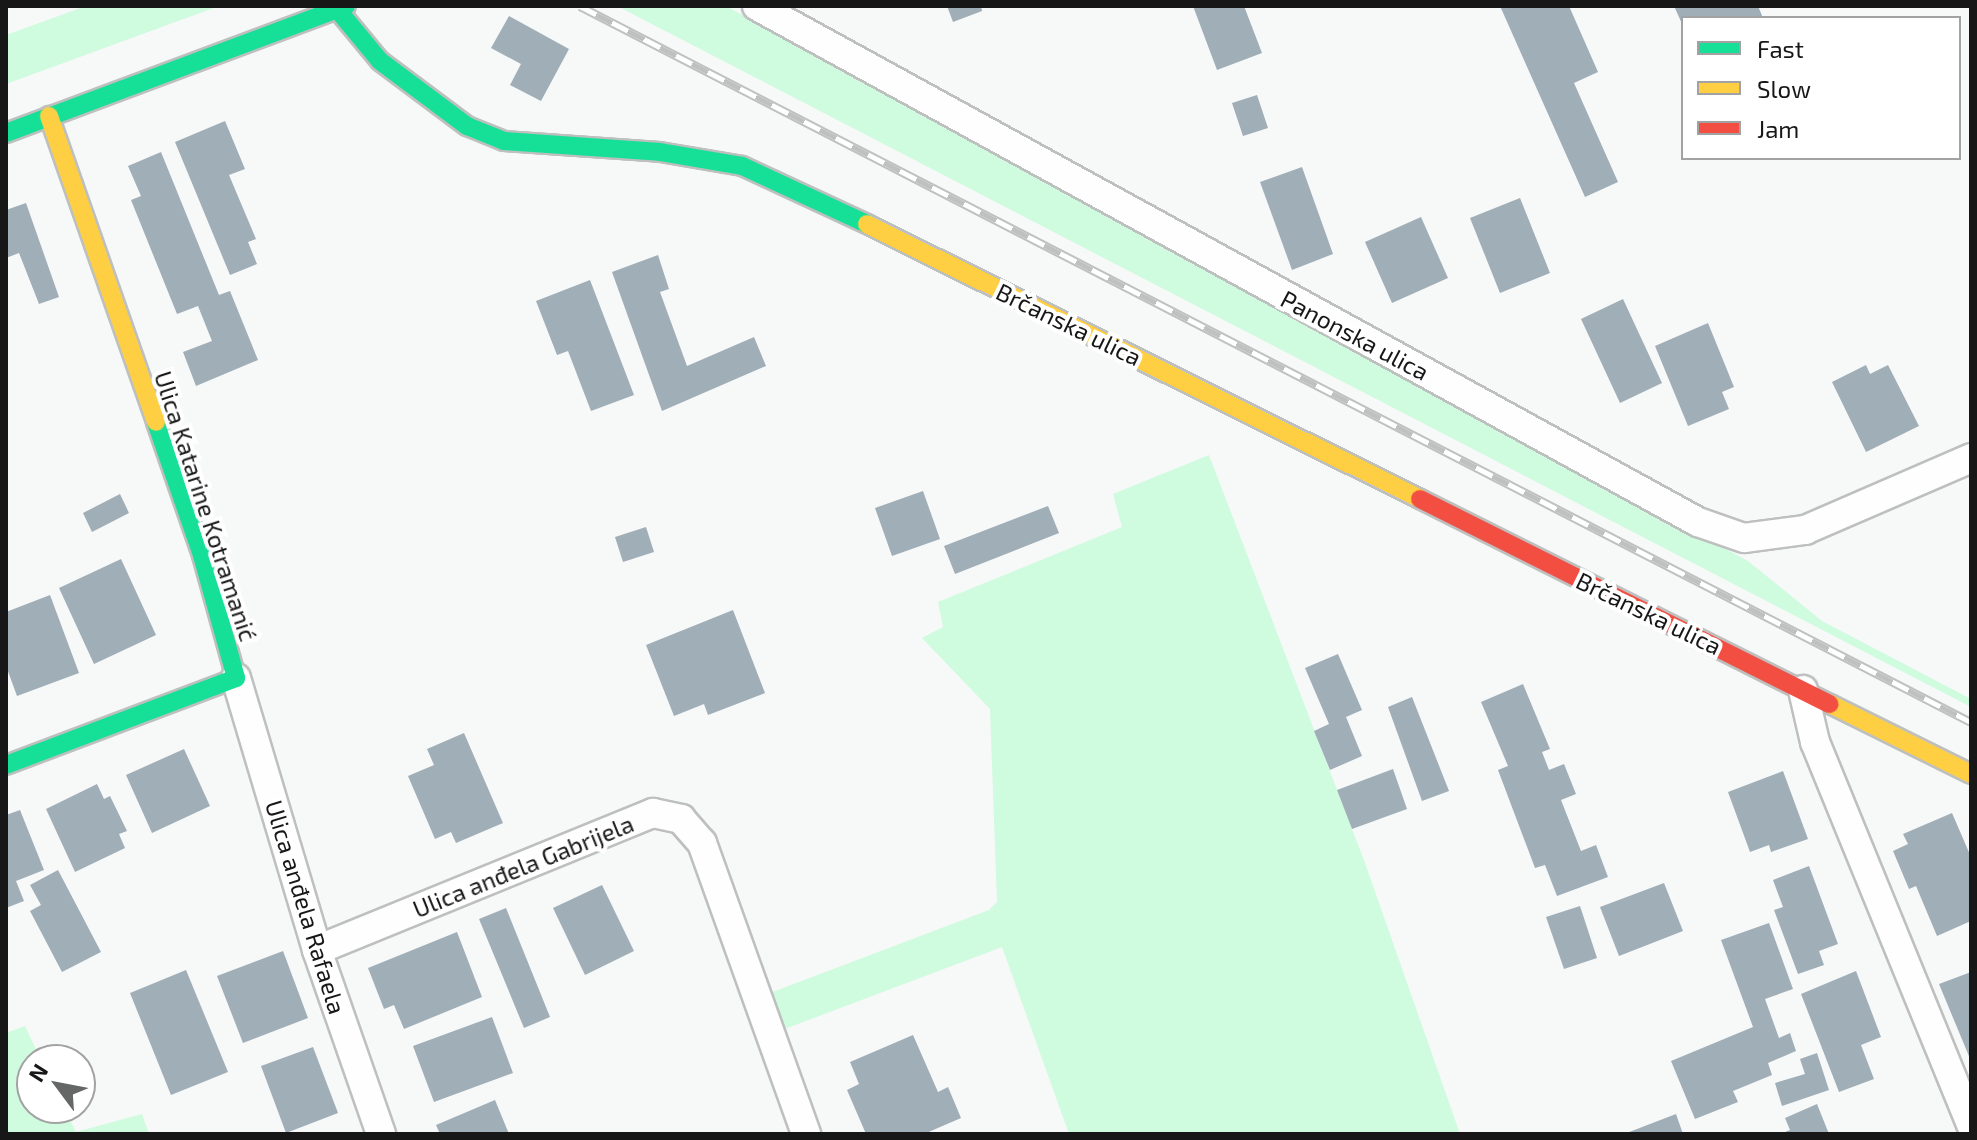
<!DOCTYPE html>
<meta charset="utf-8">
<style>
body{margin:0}
#map{position:relative;width:1977px;height:1140px;overflow:hidden;background:#f7f8f8;font-family:"Exo 2",sans-serif}
div>[style]{position:absolute}
[style*='--x']{left:calc(var(--x)*1px);top:calc(var(--y)*1px);width:calc(var(--w)*1px);rotate:calc(var(--a)*1deg)}
.green>*{inset:0;background:#cffbdf}
.building>*{inset:0;background:#a0aeb8}
.roads{filter:drop-shadow(2px 0 #bebfbf) drop-shadow(-2px 0 #bebfbf) drop-shadow(0 2px #bebfbf) drop-shadow(0 -2px #bebfbf)}
.street>*{height:28px;margin:-14px;padding:0 14px;transform-origin:14px;border-radius:14px;background:#fefefe}
.fast>*{height:18px;margin:-9px;padding:0 9px;transform-origin:9px;border-radius:9px;background:#16e098}
.slow>*{height:18px;margin:-9px;padding:0 9px;transform-origin:9px;border-radius:9px;background:#ffcf43}
.jam>*{height:18px;margin:-9px;padding:0 9px;transform-origin:9px;border-radius:9px;background:#f24e42}
.rail>*{height:9px;margin-top:-4.5px;transform-origin:0;background:repeating-linear-gradient(90deg,#fff 0 18px,#bfc0c0 0 36px);box-sizing:border-box;border-block:2px solid #bfc0c0}
span{translate:-50% -50%;white-space:nowrap;text-align:center;line-height:1.15;-webkit-text-stroke:8px #fff;paint-order:stroke}
.street-label{font-size:24px;color:#171718}
.frame{position:absolute;inset:0;border:8px solid #171718;pointer-events:none}
.legend{position:absolute;left:1681px;top:16px;width:280px;height:144px;box-sizing:border-box;background:#fff;border:2px solid #a2a2a3;margin:0;padding:10px 14px;list-style:none;font-size:24px;color:#171718}
.legend li{display:flex;align-items:center;gap:16px;height:40px}
.legend b{width:40px;border:2px solid #a2a2a3}
.north{position:absolute;left:16px;top:1044px;width:80px;height:80px;box-sizing:border-box;background:#fff;border:2px solid #a2a2a3;border-radius:50%;rotate:302deg;font-size:22px;font-weight:700;line-height:32px;text-align:center;color:#171718}
.north::after{content:'';display:block;margin:auto;width:28px;height:36px;background:#656666;clip-path:polygon(50% 0,100% 100%,50% 72%,0 100%)}
</style>
<div id="map">
<div class="green">
<i style="clip-path:polygon(86px 6px,219px 6px,6px 84px,6px 35px)"></i>
<i style="clip-path:polygon(617px 6px,726px 6px,1748px 561px,1822px 621px,1971px 699px,1971px 707px)"></i>
<i style="clip-path:polygon(1209px 455px,1365px 863px,1460px 1134px,1069px 1134px,1002px 947px,782px 1030px,770px 993px,989px 910px,997px 902px,990px 709px,922px 638px,943px 627px,938px 602px,1122px 527px,1113px 494px)"></i>
<i style="clip-path:polygon(25px 1026px,41px 1060px,32px 1060px,32px 1108px,64px 1108px,76px 1132px,142px 1114px,149px 1134px,6px 1134px,6px 1033px)"></i>
</div>
<div class="building">
<i style="clip-path:polygon(947px 6px,981px 6px,982px 11px,953px 22px)"></i>
<i style="clip-path:polygon(1193px 6px,1244px 6px,1262px 53px,1217px 70px)"></i>
<i style="clip-path:polygon(1500px 6px,1569px 6px,1598px 72px,1574px 83px,1618px 182px,1585px 197px)"></i>
<i style="clip-path:polygon(1674px 6px,1758px 6px,1763px 18px,1683px 18px,1683px 26px)"></i>
<i style="clip-path:polygon(509px 16px,569px 49px,541px 101px,510px 85px,521px 64px,491px 48px)"></i>
<i style="clip-path:polygon(1257px 95px,1268px 128px,1243px 136px,1232px 103px)"></i>
<i style="clip-path:polygon(225px 121px,245px 169px,229px 175px,256px 239px,248px 242px,257px 264px,230px 275px,175px 142px)"></i>
<i style="clip-path:polygon(161px 152px,219px 295px,230px 291px,258px 360px,196px 386px,183px 352px,212px 341px,198px 306px,177px 314px,131px 200px,141px 196px,128px 166px)"></i>
<i style="clip-path:polygon(1302px 167px,1333px 254px,1292px 270px,1260px 182px)"></i>
<i style="clip-path:polygon(1520px 198px,1550px 273px,1500px 293px,1470px 218px)"></i>
<i style="clip-path:polygon(26px 203px,59px 297px,39px 304px,19px 253px,6px 258px,6px 210px)"></i>
<i style="clip-path:polygon(1421px 217px,1448px 278px,1392px 303px,1365px 242px)"></i>
<i style="clip-path:polygon(658px 255px,669px 289px,660px 292px,687px 366px,754px 337px,766px 366px,662px 411px,612px 272px)"></i>
<i style="clip-path:polygon(590px 280px,634px 395px,591px 411px,568px 351px,557px 355px,536px 301px)"></i>
<i style="clip-path:polygon(1623px 299px,1662px 383px,1620px 403px,1581px 319px)"></i>
<i style="clip-path:polygon(1708px 323px,1734px 387px,1722px 392px,1729px 409px,1688px 426px,1655px 346px)"></i>
<i style="clip-path:polygon(1866px 365px,1870px 374px,1888px 365px,1919px 426px,1866px 452px,1832px 382px)"></i>
<i style="clip-path:polygon(923px 491px,940px 539px,892px 556px,875px 508px)"></i>
<i style="clip-path:polygon(120px 494px,129px 513px,92px 532px,83px 513px)"></i>
<i style="clip-path:polygon(1048px 506px,1059px 533px,955px 574px,944px 546px)"></i>
<i style="clip-path:polygon(646px 527px,654px 552px,623px 562px,615px 537px)"></i>
<i style="clip-path:polygon(121px 559px,156px 635px,94px 664px,59px 588px)"></i>
<i style="clip-path:polygon(50px 595px,79px 673px,17px 696px,6px 666px,6px 612px)"></i>
<i style="clip-path:polygon(733px 610px,765px 693px,708px 715px,704px 704px,674px 716px,646px 645px)"></i>
<i style="clip-path:polygon(1338px 654px,1362px 710px,1346px 717px,1362px 756px,1330px 770px,1314px 731px,1329px 724px,1305px 668px)"></i>
<i style="clip-path:polygon(1523px 684px,1550px 749px,1542px 752px,1549px 770px,1564px 764px,1576px 794px,1561px 800px,1581px 851px,1596px 845px,1608px 877px,1557px 896px,1545px 865px,1535px 868px,1498px 770px,1508px 766px,1481px 702px)"></i>
<i style="clip-path:polygon(1412px 697px,1449px 791px,1422px 801px,1388px 707px)"></i>
<i style="clip-path:polygon(464px 733px,503px 823px,456px 843px,451px 832px,435px 839px,408px 776px,434px 765px,427px 749px)"></i>
<i style="clip-path:polygon(184px 749px,210px 806px,152px 833px,126px 775px)"></i>
<i style="clip-path:polygon(1393px 769px,1407px 809px,1352px 829px,1337px 790px)"></i>
<i style="clip-path:polygon(1783px 771px,1808px 839px,1771px 852px,1769px 845px,1750px 852px,1728px 792px)"></i>
<i style="clip-path:polygon(97px 784px,104px 799px,110px 796px,127px 831px,119px 834px,125px 848px,75px 872px,46px 809px)"></i>
<i style="clip-path:polygon(20px 810px,44px 870px,16px 881px,24px 901px,6px 908px,6px 815px)"></i>
<i style="clip-path:polygon(1952px 813px,1971px 857px,1971px 921px,1937px 936px,1916px 886px,1909px 889px,1893px 851px,1908px 844px,1903px 834px)"></i>
<i style="clip-path:polygon(1809px 866px,1838px 944px,1819px 951px,1824px 965px,1798px 974px,1774px 910px,1783px 907px,1773px 880px)"></i>
<i style="clip-path:polygon(58px 870px,101px 952px,62px 972px,30px 911px,41px 905px,30px 885px)"></i>
<i style="clip-path:polygon(1664px 883px,1683px 931px,1619px 956px,1600px 907px)"></i>
<i style="clip-path:polygon(602px 885px,634px 951px,585px 975px,553px 908px)"></i>
<i style="clip-path:polygon(1580px 906px,1597px 958px,1564px 969px,1546px 917px)"></i>
<i style="clip-path:polygon(506px 908px,550px 1017px,524px 1028px,479px 919px)"></i>
<i style="clip-path:polygon(1769px 923px,1793px 989px,1765px 999px,1779px 1038px,1790px 1033px,1796px 1051px,1768px 1063px,1772px 1075px,1733px 1091px,1738px 1102px,1695px 1119px,1671px 1061px,1753px 1027px,1721px 940px)"></i>
<i style="clip-path:polygon(457px 932px,482px 997px,404px 1029px,394px 1005px,384px 1009px,368px 968px)"></i>
<i style="clip-path:polygon(283px 951px,308px 1018px,243px 1043px,217px 976px)"></i>
<i style="clip-path:polygon(186px 970px,228px 1072px,171px 1095px,130px 993px)"></i>
<i style="clip-path:polygon(1856px 971px,1881px 1037px,1861px 1045px,1874px 1079px,1839px 1092px,1801px 994px)"></i>
<i style="clip-path:polygon(1971px 972px,1971px 1061px,1939px 984px)"></i>
<i style="clip-path:polygon(492px 1017px,513px 1073px,434px 1102px,413px 1046px)"></i>
<i style="clip-path:polygon(913px 1035px,938px 1092px,948px 1087px,961px 1118px,924px 1134px,866px 1134px,847px 1090px,859px 1084px,850px 1062px)"></i>
<i style="clip-path:polygon(313px 1047px,338px 1113px,286px 1133px,261px 1066px)"></i>
<i style="clip-path:polygon(1817px 1053px,1829px 1090px,1782px 1106px,1775px 1083px,1805px 1074px,1800px 1059px)"></i>
<i style="clip-path:polygon(495px 1100px,509px 1134px,440px 1134px,436px 1125px)"></i>
<i style="clip-path:polygon(1817px 1104px,1829px 1134px,1780px 1134px,1790px 1130px,1785px 1118px)"></i>
<i style="clip-path:polygon(1676px 1114px,1683px 1134px,1624px 1134px)"></i>
</div>
<div class="roads">
<div class="street">
<i style="--x:757;--y:6;--w:1073;--a:28.74"></i>
<i style="--x:1698;--y:522;--w:49;--a:19.2"></i>
<i style="--x:1744;--y:538;--w:62;--a:-7.5"></i>
<i style="--x:1805;--y:530;--w:181;--a:-23.4"></i>
<i style="--x:236;--y:678;--w:284;--a:73.4"></i>
<i style="--x:317;--y:950;--w:195;--a:70.8"></i>
<i style="--x:1803;--y:690;--w:53;--a:77"></i>
<i style="--x:1815;--y:742;--w:414;--a:67.8"></i>
<i style="--x:317;--y:950;--w:363;--a:-22.2"></i>
<i style="--x:653;--y:813;--w:29;--a:12"></i>
<i style="--x:681;--y:819;--w:32;--a:49"></i>
<i style="--x:702;--y:843;--w:309;--a:70.3"></i>
</div>
<div class="fast">
<i style="--x:337;--y:9;--w:67;--a:50.4"></i>
<i style="--x:380;--y:61;--w:109;--a:36.8"></i>
<i style="--x:467;--y:126;--w:40;--a:22"></i>
<i style="--x:504;--y:141;--w:156;--a:4"></i>
<i style="--x:660;--y:152;--w:83;--a:9.7"></i>
<i style="--x:742;--y:166;--w:138;--a:24.9"></i>
<i style="--x:6;--y:133;--w:363;--a:-20.5"></i>
<i style="--x:6;--y:765;--w:246;--a:-20.7"></i>
<i style="--x:236;--y:678;--w:128;--a:-105.5"></i>
<i style="--x:202;--y:555;--w:141;--a:-109.1"></i>
</div>
<div class="slow">
<i style="--x:49;--y:116;--w:324;--a:70.7"></i>
<i style="--x:867;--y:224;--w:618;--a:26.44"></i>
<i style="--x:1830;--y:704;--w:157;--a:26.4"></i>
</div>
<div class="jam">
<i style="--x:1420;--y:499;--w:458;--a:26.6"></i>
</div>
</div>
<div class="rail">
<i style="--x:580;--y:6;--w:1564;--a:27.24"></i>
</div>
<div class="street-label">
<span style="left:1069px;top:324px;rotate:26deg">Brčanska ulica</span>
<span style="left:1355px;top:335px;rotate:28deg">Panonska ulica</span>
<span style="left:206px;top:506px;rotate:72deg">Ulica Katarine Kotramanić</span>
<span style="left:1649px;top:613px;rotate:26deg">Brčanska ulica</span>
<span style="left:523px;top:866px;rotate:-22deg">Ulica anđela Gabrijela</span>
<span style="left:306px;top:907px;rotate:73deg">Ulica anđela Rafaela</span>
</div>
<div class="frame"></div>
<ul class="legend">
<li><b style="height:10px;background:#16e098"></b>Fast</li>
<li><b style="height:10px;background:#ffcf43"></b>Slow</li>
<li><b style="height:10px;background:#f24e42"></b>Jam</li>
</ul>
<div class="north">N</div>
</div>
